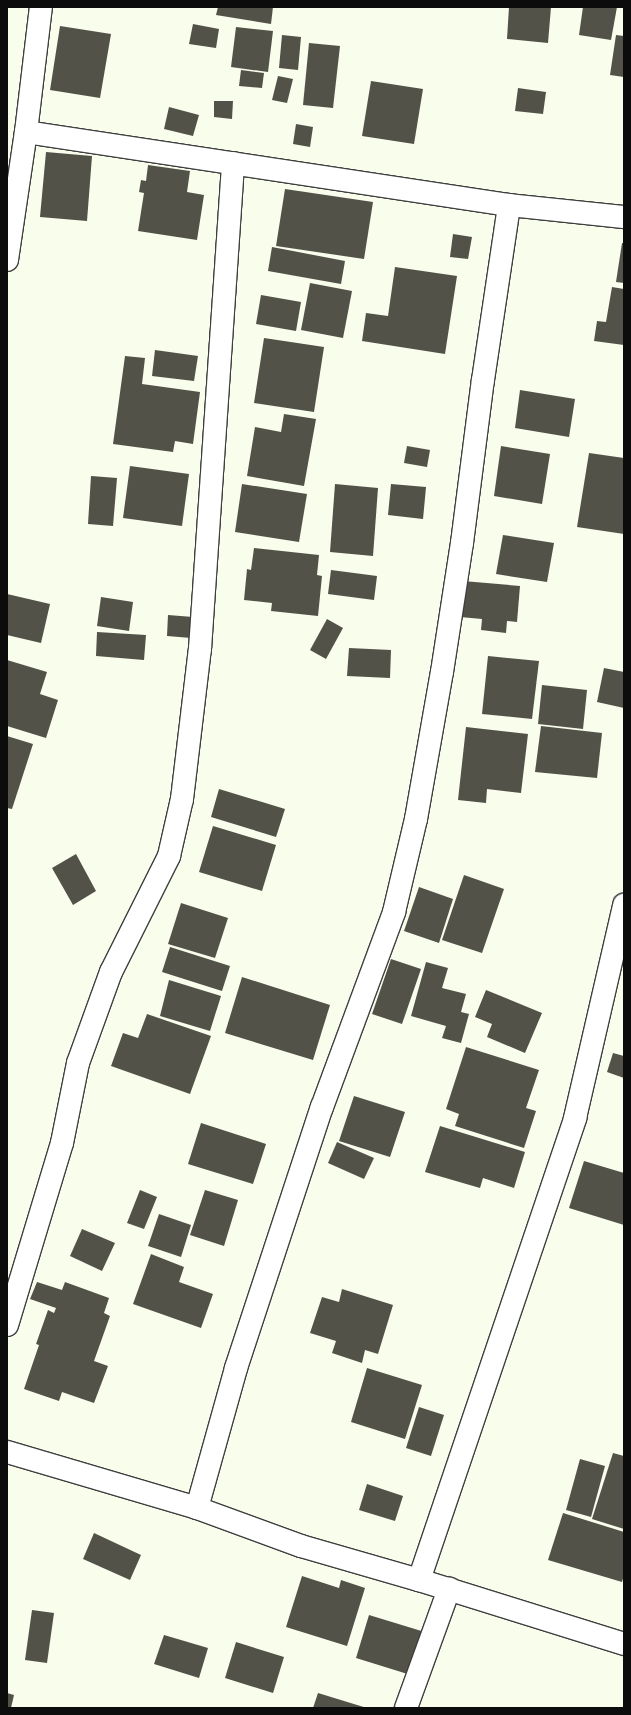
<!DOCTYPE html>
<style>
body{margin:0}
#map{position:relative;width:631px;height:1715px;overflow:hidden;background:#f8fdec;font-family:"Times New Roman",serif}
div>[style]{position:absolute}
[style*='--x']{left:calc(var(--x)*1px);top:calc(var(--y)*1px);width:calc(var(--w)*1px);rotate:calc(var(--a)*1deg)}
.building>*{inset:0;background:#535249}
.roads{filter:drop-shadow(1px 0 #3f3f3f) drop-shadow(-1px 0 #3f3f3f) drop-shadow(0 1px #3f3f3f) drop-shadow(0 -1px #3f3f3f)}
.minor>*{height:22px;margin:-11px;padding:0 11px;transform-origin:11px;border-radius:11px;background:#fff}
span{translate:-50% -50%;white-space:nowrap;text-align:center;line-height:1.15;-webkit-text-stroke:4px #fff;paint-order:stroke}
.frame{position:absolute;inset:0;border:8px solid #0c0c0c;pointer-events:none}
</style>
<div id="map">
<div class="building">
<i style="clip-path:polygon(218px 7px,273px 7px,271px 24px,216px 15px)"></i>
<i style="clip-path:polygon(509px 7px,551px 7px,548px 43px,507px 39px)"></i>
<i style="clip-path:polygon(583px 7px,617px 7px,611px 40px,579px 35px)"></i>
<i style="clip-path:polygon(193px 24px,219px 29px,216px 48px,189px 44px)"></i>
<i style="clip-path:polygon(60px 26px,111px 34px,100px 98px,50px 90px)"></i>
<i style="clip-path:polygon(236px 27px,273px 31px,268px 72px,231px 67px)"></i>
<i style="clip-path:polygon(282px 35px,301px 37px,298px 70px,279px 68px)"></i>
<i style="clip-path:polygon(616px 35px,624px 36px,624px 77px,610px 75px)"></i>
<i style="clip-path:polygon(309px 43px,340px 46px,333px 108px,303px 105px)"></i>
<i style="clip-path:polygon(241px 70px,264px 73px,262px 88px,239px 86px)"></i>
<i style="clip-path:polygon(278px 76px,293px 79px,287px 103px,272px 100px)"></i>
<i style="clip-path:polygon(371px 81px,423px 89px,414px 144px,362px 136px)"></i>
<i style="clip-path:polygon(518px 88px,546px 92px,543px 114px,515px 111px)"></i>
<i style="clip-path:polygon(214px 101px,233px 101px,232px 119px,214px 117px)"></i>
<i style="clip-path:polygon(169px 107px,199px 115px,193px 136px,164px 129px)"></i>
<i style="clip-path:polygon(296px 124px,313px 127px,310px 147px,293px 144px)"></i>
<i style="clip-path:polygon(46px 152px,92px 156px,87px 221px,40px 217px)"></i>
<i style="clip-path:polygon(148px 165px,190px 171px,187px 192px,204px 195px,197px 240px,138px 231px,144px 193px,139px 192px,141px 180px,146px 181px)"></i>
<i style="clip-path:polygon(285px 189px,373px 202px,364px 259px,276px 246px)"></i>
<i style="clip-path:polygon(453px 234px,472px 237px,468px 259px,450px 257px)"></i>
<i style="clip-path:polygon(622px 243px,624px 243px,624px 283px,616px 282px)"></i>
<i style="clip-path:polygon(272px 247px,345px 261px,341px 284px,268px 271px)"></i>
<i style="clip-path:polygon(395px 267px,457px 276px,445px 354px,362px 341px,366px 313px,388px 316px)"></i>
<i style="clip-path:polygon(310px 283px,352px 291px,343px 338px,301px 330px)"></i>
<i style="clip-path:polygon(612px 287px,624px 289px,624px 345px,594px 341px,597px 321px,606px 322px)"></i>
<i style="clip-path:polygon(261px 295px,301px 302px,296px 331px,256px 324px)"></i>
<i style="clip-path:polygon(264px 338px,324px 347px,314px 412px,254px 403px)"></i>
<i style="clip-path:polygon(155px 350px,198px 356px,194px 381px,152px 376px)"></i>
<i style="clip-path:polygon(125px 356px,145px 358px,142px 384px,200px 392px,193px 444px,175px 441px,173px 452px,113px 444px)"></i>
<i style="clip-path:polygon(520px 390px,575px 399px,569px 437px,515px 428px)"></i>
<i style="clip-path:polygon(284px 414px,316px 419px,304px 486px,247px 476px,255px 427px,281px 432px)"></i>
<i style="clip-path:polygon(407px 446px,430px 450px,427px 467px,404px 463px)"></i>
<i style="clip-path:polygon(501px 446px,550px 454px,542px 504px,494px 496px)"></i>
<i style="clip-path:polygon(589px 453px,624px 458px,624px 534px,577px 527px)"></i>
<i style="clip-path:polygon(130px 466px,189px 474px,182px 526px,123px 518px)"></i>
<i style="clip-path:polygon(91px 476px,117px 478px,113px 526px,88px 524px)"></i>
<i style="clip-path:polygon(242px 484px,307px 494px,299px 542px,235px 532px)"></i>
<i style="clip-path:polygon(335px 484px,378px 488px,373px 556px,330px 552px)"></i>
<i style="clip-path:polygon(391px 484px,426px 487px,423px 519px,388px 515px)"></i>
<i style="clip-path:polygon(503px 535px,554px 543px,547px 582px,496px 574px)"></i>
<i style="clip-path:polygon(254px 548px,319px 555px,317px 575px,322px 576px,318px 616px,271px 611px,272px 603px,244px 600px,247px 569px,251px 570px)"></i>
<i style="clip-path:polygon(331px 570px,377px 576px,374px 600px,328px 594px)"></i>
<i style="clip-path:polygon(463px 581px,520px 586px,517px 622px,507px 621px,506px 633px,481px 630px,482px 619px,460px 617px)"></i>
<i style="clip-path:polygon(7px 594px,50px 604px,41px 643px,7px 635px)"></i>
<i style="clip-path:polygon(101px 597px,133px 602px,129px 631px,97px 626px)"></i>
<i style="clip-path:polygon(168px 615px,193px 617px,191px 638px,167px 636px)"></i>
<i style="clip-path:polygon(327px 619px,343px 628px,326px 659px,310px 650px)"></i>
<i style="clip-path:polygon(97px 632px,146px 635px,144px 660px,96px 656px)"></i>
<i style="clip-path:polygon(349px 648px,391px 650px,390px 678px,347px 676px)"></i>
<i style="clip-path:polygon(488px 656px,539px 661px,532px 719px,482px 714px)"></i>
<i style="clip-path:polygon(7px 660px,47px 672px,40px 694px,58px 700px,46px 738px,7px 726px)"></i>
<i style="clip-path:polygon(604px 668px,624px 672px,624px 708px,597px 702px)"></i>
<i style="clip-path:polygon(542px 685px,587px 690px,583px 729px,538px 724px)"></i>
<i style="clip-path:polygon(541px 726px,602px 733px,597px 778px,535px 772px)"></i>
<i style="clip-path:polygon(466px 727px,528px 734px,521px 793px,487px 789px,486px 803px,458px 800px)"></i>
<i style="clip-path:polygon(7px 736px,33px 744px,12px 809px,7px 808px)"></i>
<i style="clip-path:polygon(219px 789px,285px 809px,276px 837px,211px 817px)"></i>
<i style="clip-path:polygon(213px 826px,276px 845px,262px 891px,199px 872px)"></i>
<i style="clip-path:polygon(76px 854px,96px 891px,73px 905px,52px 868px)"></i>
<i style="clip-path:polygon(464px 875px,504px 889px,482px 953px,442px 940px)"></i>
<i style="clip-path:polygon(419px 887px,453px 899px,439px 943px,404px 931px)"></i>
<i style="clip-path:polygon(181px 903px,228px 918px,215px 958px,168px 944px)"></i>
<i style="clip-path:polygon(170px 947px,230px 966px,222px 991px,162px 972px)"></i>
<i style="clip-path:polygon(391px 959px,421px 969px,402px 1024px,372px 1014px)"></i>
<i style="clip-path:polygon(426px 962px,448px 968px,442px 988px,466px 994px,461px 1012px,469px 1014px,461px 1043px,442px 1038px,446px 1026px,411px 1016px)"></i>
<i style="clip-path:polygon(242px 977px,330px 1005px,313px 1060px,225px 1033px)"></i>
<i style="clip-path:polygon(169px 980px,221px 996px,210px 1031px,160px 1016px)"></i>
<i style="clip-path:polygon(486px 990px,542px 1013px,525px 1053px,487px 1037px,492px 1024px,475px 1017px)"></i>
<i style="clip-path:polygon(147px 1014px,211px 1036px,190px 1094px,111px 1066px,123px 1033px,138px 1038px)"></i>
<i style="clip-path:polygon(466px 1047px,539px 1070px,526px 1108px,536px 1111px,524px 1148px,455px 1126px,459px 1114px,446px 1109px)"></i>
<i style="clip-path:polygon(613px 1053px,624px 1056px,624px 1078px,607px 1072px)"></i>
<i style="clip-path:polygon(354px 1096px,405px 1112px,390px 1157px,339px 1141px)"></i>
<i style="clip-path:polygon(201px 1123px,266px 1144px,253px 1184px,188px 1164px)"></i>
<i style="clip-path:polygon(440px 1126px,525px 1152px,514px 1188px,483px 1178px,480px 1188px,425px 1172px)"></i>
<i style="clip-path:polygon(337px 1142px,374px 1158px,364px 1179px,328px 1163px)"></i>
<i style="clip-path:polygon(584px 1161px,624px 1173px,624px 1225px,569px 1208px)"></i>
<i style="clip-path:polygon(140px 1190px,157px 1197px,144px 1229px,127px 1223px)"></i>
<i style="clip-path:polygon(205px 1190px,238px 1200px,224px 1246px,190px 1235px)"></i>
<i style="clip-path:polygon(159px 1214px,191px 1225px,181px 1257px,148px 1246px)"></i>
<i style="clip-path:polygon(82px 1229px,115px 1243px,102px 1271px,70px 1256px)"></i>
<i style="clip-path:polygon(151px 1254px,184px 1267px,179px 1282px,213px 1294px,201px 1328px,133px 1304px)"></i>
<i style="clip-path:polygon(37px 1282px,62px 1290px,65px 1282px,109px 1298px,104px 1313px,110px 1316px,94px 1361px,108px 1366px,94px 1403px,62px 1392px,59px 1401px,24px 1389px,39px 1345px,36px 1344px,48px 1310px,54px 1313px,56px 1308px,30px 1299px)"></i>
<i style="clip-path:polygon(342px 1289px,393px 1305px,378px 1354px,365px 1350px,362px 1363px,332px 1353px,336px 1341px,310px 1333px,322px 1297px,339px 1302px)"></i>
<i style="clip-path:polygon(367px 1368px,422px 1385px,405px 1439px,351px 1422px)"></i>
<i style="clip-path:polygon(419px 1407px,444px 1415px,431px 1456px,406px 1448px)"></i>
<i style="clip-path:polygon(613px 1453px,624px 1456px,624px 1529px,592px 1519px)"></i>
<i style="clip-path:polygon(580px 1459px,605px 1466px,591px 1517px,566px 1510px)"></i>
<i style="clip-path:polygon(367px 1484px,403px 1496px,395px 1521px,359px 1510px)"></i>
<i style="clip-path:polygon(563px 1513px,624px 1532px,624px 1575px,622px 1582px,548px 1560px)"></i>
<i style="clip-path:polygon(94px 1533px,141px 1555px,130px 1580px,83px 1559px)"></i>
<i style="clip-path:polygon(302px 1576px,339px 1588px,341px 1580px,365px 1588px,347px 1646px,286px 1627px)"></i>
<i style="clip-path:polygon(32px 1610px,54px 1613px,47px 1663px,25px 1660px)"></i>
<i style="clip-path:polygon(369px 1615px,428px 1633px,414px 1676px,356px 1658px)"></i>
<i style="clip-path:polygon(164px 1635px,208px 1648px,199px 1678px,154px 1664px)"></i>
<i style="clip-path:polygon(236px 1642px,284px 1657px,273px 1693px,225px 1678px)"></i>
<i style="clip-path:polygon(7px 1693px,14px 1695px,11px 1708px,7px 1708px)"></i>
<i style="clip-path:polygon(318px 1693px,367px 1708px,313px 1708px)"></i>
</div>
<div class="roads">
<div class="minor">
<i style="--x:26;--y:132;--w:488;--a:8.6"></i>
<i style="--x:509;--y:205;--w:116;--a:6"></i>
<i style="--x:7;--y:260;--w:129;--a:-81.6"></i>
<i style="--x:26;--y:132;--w:126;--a:-83.2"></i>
<i style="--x:7;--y:1325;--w:190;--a:-73.2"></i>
<i style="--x:62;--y:1143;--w:82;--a:-78.7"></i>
<i style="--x:78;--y:1063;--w:97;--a:-70.1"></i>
<i style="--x:111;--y:972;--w:130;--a:-63.4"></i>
<i style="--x:169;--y:856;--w:58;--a:-77.2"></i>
<i style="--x:182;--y:799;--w:151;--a:-83.2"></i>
<i style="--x:200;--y:649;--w:487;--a:-86.1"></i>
<i style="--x:7;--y:1452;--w:198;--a:16.4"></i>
<i style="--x:197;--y:1508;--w:111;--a:20.1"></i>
<i style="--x:301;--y:1546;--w:123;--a:16.1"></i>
<i style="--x:419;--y:1580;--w:215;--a:17.3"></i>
<i style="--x:197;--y:1508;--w:145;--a:-74.4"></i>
<i style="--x:236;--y:1368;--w:275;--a:-71.8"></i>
<i style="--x:322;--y:1107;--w:208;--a:-69.7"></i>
<i style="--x:394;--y:912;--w:96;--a:-76.7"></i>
<i style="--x:416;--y:819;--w:149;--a:-80"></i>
<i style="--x:442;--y:672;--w:131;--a:-81.2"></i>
<i style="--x:462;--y:543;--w:164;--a:-82.7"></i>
<i style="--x:483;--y:380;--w:177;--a:-81.5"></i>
<i style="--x:419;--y:1580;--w:488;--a:-71.3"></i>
<i style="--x:575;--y:1118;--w:219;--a:-77"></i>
<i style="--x:406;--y:1708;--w:127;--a:-70.1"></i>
</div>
</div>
<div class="frame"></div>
</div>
